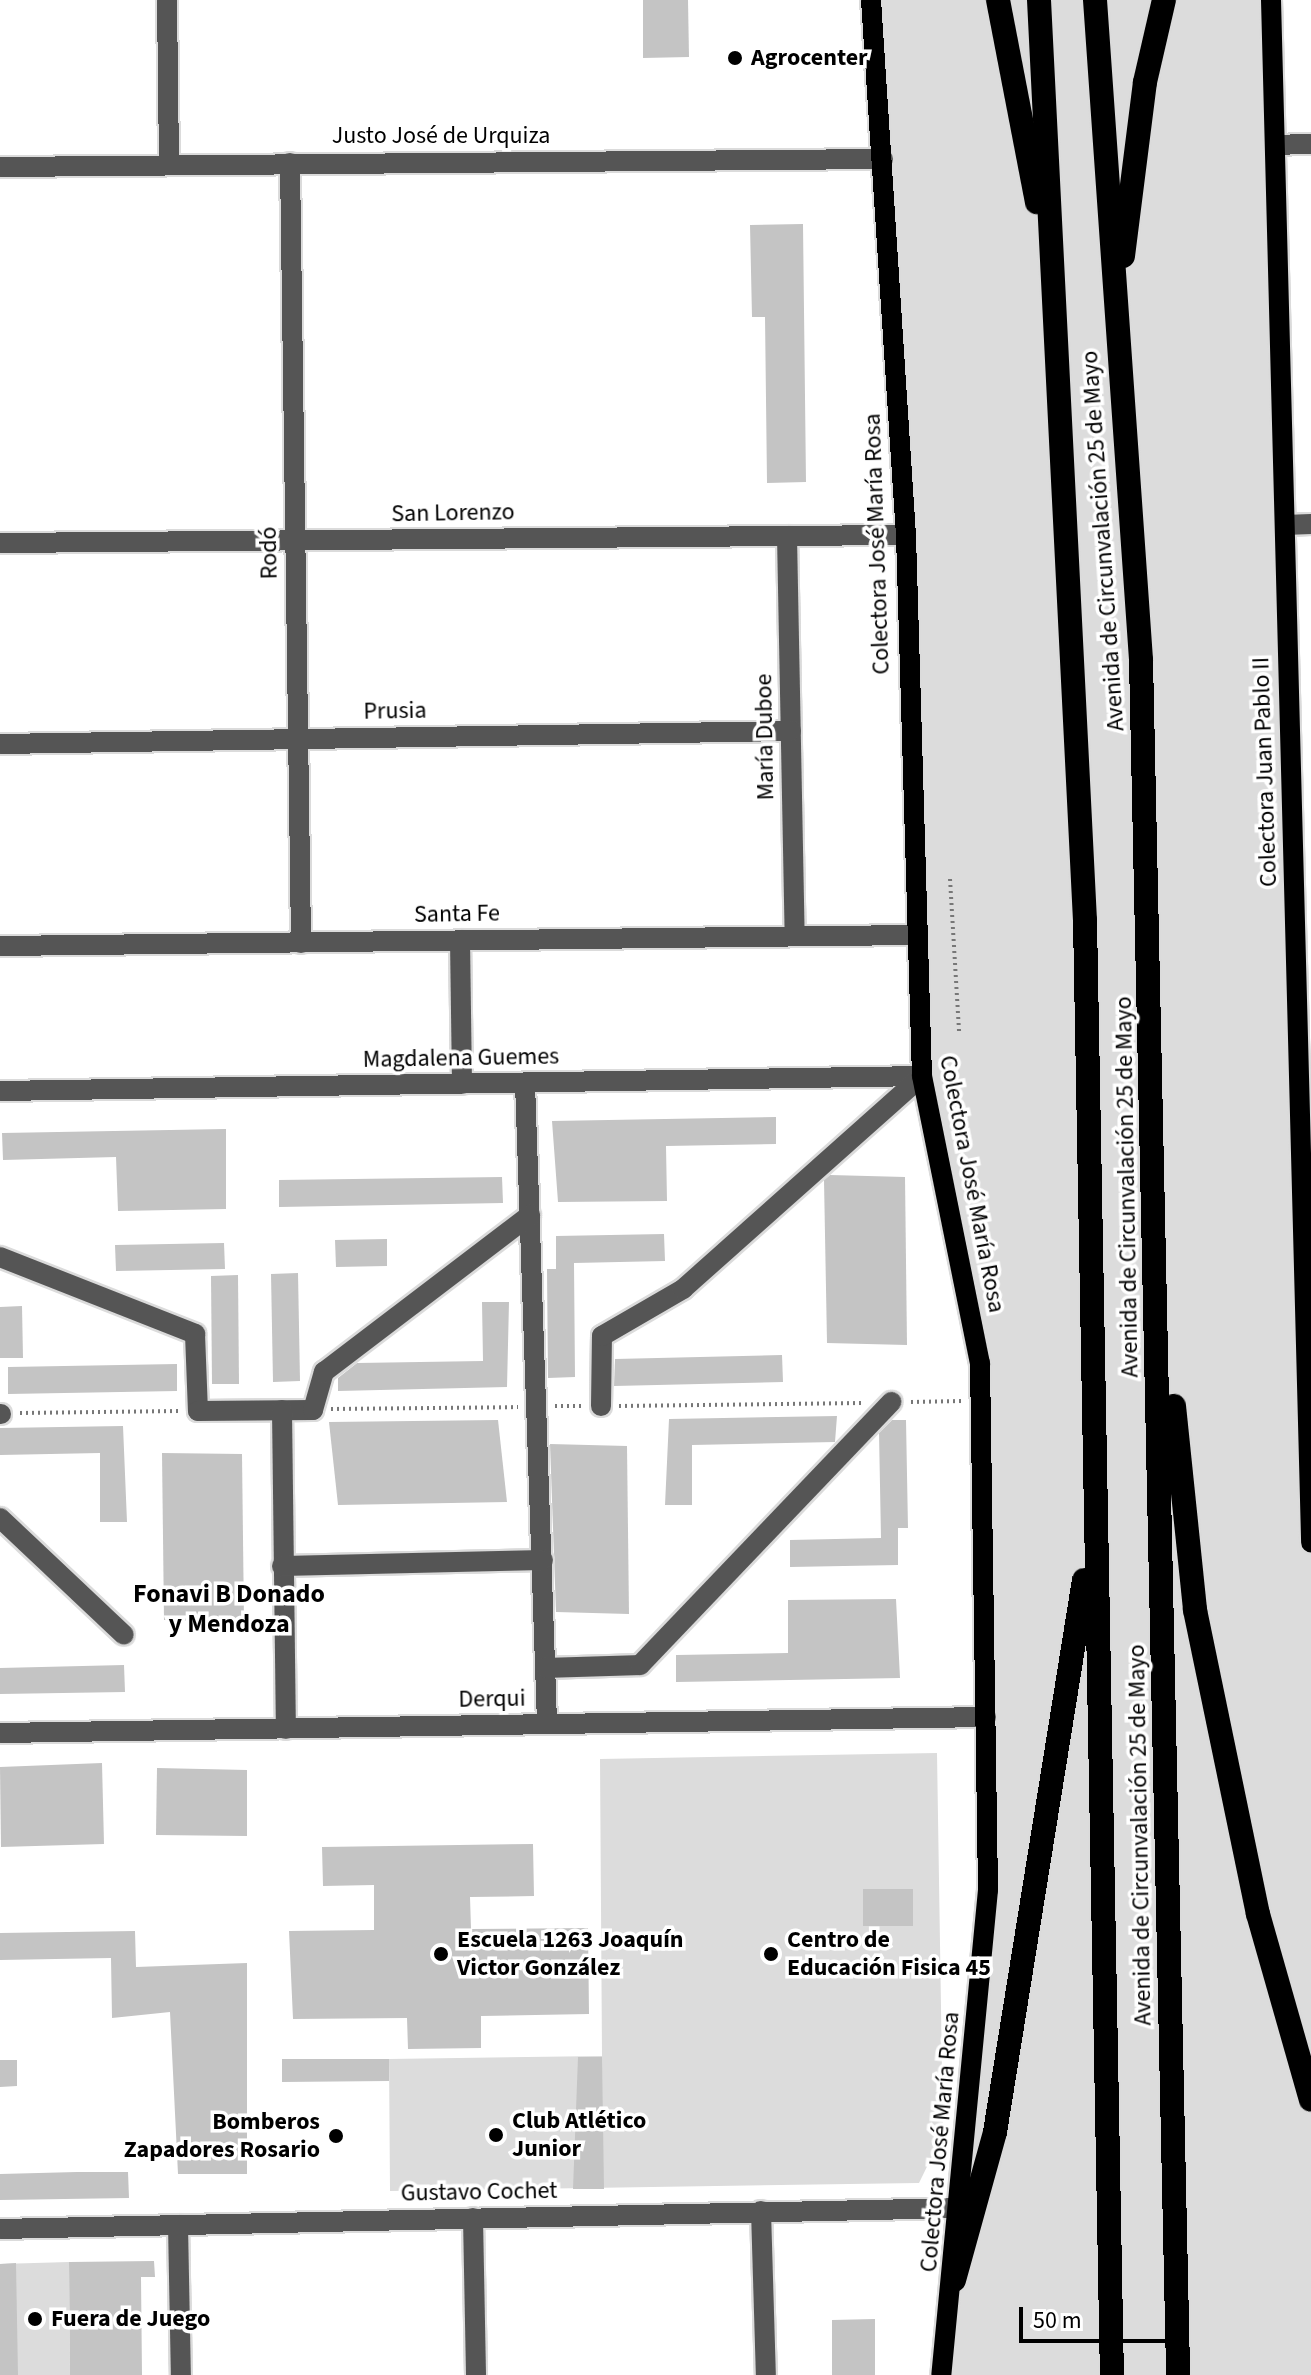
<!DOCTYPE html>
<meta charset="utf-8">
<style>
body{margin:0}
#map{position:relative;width:1311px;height:2375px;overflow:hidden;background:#fff;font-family:"Source Sans 3",sans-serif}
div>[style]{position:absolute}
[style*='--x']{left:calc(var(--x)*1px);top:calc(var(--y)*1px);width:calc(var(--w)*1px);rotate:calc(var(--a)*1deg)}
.green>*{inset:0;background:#dcdcdc}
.building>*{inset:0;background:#c4c4c4}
.path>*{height:4px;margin-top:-2px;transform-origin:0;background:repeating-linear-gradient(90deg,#777 0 2px,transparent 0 6px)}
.roads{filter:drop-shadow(2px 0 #dbdbdb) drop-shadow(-2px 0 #dbdbdb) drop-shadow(0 2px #dbdbdb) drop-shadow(0 -2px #dbdbdb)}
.minor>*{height:20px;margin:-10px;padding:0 10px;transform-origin:10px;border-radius:10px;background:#555}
.major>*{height:20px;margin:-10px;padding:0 10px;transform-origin:10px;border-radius:10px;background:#000}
.highway>*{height:24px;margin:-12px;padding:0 12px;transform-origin:12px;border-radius:12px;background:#000}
.dots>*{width:22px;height:22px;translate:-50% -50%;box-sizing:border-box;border:4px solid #fff;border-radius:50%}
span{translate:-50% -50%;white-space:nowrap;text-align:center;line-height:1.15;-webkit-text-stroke:7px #fff;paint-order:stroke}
.poi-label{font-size:24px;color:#000;font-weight:700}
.left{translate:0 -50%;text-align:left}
.right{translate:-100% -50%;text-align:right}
.street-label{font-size:24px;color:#000}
.neighbourhood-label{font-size:26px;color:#000;font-weight:700}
.scale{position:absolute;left:1019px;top:2307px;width:154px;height:36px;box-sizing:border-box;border:4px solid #000;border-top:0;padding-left:10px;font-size:24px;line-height:28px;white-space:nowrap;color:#000;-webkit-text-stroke:6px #fff;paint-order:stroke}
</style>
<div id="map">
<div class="green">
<i style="clip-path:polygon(871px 0,1271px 0,1311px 1542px,1311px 2375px,941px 2375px,988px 1890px,980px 1363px,922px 1076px)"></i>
<i style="clip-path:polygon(937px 1753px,943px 2134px,919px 2183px,390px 2191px,389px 2059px,602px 2056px,600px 1759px)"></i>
<i style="clip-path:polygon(69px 2262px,70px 2375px,0 2375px,0 2264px)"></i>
</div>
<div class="building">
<i style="clip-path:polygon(643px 0,688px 0,689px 57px,643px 58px)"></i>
<i style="clip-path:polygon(803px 224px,806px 482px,767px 483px,765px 317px,752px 317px,750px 225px)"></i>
<i style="clip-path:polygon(776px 1117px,776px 1144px,666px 1146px,667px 1201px,558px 1202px,552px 1121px)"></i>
<i style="clip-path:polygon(226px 1129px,226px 1209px,118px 1211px,116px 1157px,3px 1160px,2px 1133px)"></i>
<i style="clip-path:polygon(830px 1175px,905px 1177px,907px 1345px,827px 1343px,824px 1180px)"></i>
<i style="clip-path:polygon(502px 1177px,503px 1203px,279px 1207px,279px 1180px)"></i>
<i style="clip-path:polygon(664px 1234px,665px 1261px,574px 1263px,575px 1377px,548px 1378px,547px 1269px,556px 1269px,556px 1236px)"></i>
<i style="clip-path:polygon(387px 1239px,387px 1266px,336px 1267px,335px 1240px)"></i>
<i style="clip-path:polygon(224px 1243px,225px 1269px,116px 1271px,115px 1245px)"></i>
<i style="clip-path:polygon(298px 1273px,300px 1381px,273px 1382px,271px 1274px)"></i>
<i style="clip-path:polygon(238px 1275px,239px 1384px,212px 1384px,211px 1276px)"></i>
<i style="clip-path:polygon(482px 1302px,509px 1302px,507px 1387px,338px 1391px,338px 1378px,357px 1363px,483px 1361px)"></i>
<i style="clip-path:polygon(22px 1306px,23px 1358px,0 1358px,0 1307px)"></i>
<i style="clip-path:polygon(782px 1355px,783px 1382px,614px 1386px,615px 1359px)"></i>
<i style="clip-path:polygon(177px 1364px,177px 1391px,8px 1394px,8px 1367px)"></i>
<i style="clip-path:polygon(837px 1416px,835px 1442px,692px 1445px,692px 1505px,665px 1505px,669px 1419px)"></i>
<i style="clip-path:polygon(498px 1420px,507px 1502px,338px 1505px,329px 1422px)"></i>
<i style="clip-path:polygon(892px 1420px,906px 1420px,908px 1528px,898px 1528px,898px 1565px,790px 1567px,790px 1540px,881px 1538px,879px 1433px)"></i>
<i style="clip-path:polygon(123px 1426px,127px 1522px,100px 1522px,100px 1453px,0 1455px,0 1428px)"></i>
<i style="clip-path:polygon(550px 1444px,627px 1446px,629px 1614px,556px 1612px)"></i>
<i style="clip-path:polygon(162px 1453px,242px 1454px,244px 1622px,164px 1620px)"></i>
<i style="clip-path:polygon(896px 1599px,900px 1678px,676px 1682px,676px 1655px,788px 1653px,788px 1600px)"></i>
<i style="clip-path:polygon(124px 1665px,125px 1692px,0 1694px,0 1668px)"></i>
<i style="clip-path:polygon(102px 1763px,104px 1844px,1px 1847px,0 1767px)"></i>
<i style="clip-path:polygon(157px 1768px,247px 1770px,247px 1836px,156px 1835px)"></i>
<i style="clip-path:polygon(533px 1844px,534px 1896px,470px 1897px,471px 1929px,588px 1928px,589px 2014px,481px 2016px,481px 2048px,408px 2049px,407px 2018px,293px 2019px,289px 1931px,374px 1930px,374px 1885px,323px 1886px,322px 1847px)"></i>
<i style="clip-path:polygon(863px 1889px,913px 1889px,913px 1926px,863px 1926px)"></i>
<i style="clip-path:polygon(135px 1931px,136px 1967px,247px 1963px,247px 2174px,178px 2174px,170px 2012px,112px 2018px,111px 1958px,0 1960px,0 1933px)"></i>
<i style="clip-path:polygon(578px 2057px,602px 2057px,604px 2189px,573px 2189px)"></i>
<i style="clip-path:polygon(282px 2059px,389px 2059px,389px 2081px,282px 2082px)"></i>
<i style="clip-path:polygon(0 2060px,17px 2060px,17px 2086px,0 2087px)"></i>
<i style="clip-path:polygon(77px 2172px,128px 2172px,129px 2198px,0 2200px,0 2174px)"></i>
<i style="clip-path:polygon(154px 2261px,155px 2277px,141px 2277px,142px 2375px,70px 2375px,69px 2262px)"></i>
<i style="clip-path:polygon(16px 2263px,18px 2375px,0 2375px,0 2264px)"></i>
<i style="clip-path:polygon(875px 2319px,875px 2375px,832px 2375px,832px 2320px)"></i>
</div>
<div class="path">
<i style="--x:950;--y:879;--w:153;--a:86.6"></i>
<i style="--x:911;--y:1402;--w:51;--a:-1.1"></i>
<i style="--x:555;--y:1406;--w:27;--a:0"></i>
<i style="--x:619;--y:1406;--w:243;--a:-0.7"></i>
<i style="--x:331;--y:1409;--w:187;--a:-0.6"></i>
<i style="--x:20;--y:1413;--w:159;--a:-0.7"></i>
</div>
<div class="roads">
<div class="minor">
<i style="--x:167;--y:0;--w:164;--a:89.3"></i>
<i style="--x:1276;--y:145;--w:35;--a:-2"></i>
<i style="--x:290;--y:163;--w:780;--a:89.19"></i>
<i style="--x:0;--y:167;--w:883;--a:-0.52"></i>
<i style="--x:1285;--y:525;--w:26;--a:-2"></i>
<i style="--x:787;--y:536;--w:400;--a:88.9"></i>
<i style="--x:0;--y:543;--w:906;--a:-0.51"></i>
<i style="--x:0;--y:744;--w:791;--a:-0.94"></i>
<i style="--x:460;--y:940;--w:144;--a:89.2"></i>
<i style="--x:0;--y:946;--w:915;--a:-0.69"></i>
<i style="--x:525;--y:1083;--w:641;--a:88.03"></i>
<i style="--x:0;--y:1091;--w:922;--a:-0.93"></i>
<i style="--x:0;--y:1257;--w:210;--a:21.5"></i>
<i style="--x:195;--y:1334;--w:77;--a:87.8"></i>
<i style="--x:198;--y:1411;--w:115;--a:-0.5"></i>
<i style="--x:313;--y:1410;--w:40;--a:-74"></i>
<i style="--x:324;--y:1372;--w:259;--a:-37.3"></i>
<i style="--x:601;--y:1406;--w:70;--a:-89.2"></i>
<i style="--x:602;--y:1336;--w:94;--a:-30.1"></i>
<i style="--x:683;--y:1289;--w:320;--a:-41.7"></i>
<i style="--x:282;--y:1410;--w:319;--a:89.3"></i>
<i style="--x:0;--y:1414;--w:1;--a:0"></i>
<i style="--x:0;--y:1518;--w:170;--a:43.3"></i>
<i style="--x:282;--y:1566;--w:261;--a:-1.3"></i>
<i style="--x:546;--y:1668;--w:94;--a:-1.8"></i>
<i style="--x:640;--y:1665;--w:364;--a:-46.3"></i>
<i style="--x:0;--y:1733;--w:986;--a:-0.93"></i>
<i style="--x:761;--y:2211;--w:164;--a:88.3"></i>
<i style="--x:473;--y:2218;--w:157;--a:88.9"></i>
<i style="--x:178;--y:2225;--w:150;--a:88.9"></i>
<i style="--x:0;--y:2229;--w:959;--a:-1.25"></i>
</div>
<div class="major">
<i style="--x:871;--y:0;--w:536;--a:86.26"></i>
<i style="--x:906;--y:535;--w:541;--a:88.31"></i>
<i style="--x:922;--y:1076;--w:293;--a:78.6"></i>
<i style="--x:980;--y:1363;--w:527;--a:89.13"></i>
<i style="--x:988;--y:1890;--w:487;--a:95.5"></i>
<i style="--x:1271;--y:0;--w:1543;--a:88.51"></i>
</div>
<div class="highway">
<i style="--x:998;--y:0;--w:206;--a:79.1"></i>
<i style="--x:1039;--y:0;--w:921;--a:87.14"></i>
<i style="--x:1085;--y:920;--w:1455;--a:88.94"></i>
<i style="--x:1095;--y:0;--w:662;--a:86.01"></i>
<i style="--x:1141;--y:660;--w:1715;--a:88.76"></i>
<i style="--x:1123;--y:256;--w:175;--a:-82.8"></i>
<i style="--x:1145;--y:82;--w:84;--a:-77"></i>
<i style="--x:1174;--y:1406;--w:205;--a:84.1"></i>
<i style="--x:1195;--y:1610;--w:310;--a:78.3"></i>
<i style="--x:1258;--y:1914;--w:193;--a:74.1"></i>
<i style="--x:954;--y:2280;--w:154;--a:-74.5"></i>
<i style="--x:995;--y:2132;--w:559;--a:-80.84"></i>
</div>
</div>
<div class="dots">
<i style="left:735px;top:58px;background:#000"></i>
<i style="left:441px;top:1954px;background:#000"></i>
<i style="left:771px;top:1954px;background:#000"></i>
<i style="left:496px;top:2135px;background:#000"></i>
<i style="left:336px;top:2136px;background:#000"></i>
<i style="left:35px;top:2319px;background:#000"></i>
</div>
<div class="poi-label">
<span class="left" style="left:751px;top:58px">Agrocenter</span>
<span class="left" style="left:457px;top:1954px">Escuela 1263 Joaquín<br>Victor González</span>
<span class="left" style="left:787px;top:1954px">Centro de<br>Educación Fisica 45</span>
<span class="left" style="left:512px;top:2135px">Club Atlético<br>Junior</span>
<span class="right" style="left:320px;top:2136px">Bomberos<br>Zapadores Rosario</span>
<span class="left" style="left:51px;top:2319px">Fuera de Juego</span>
</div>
<div class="street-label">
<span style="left:441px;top:136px">Justo José de Urquiza</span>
<span style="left:453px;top:513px;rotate:-1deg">San Lorenzo</span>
<span style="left:1103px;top:541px;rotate:-94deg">Avenida de Circunvalación 25 de Mayo</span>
<span style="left:877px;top:544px;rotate:-92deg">Colectora José María Rosa</span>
<span style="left:269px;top:553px;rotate:-91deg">Rodó</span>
<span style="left:395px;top:711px;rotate:-1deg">Prusia</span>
<span style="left:765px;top:737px;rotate:-91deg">María Duboe</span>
<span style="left:1265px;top:772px;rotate:-92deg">Colectora Juan Pablo II</span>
<span style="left:457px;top:914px;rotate:-1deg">Santa Fe</span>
<span style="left:461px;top:1058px;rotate:-1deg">Magdalena Guemes</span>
<span style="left:972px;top:1184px;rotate:79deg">Colectora José María Rosa</span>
<span style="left:1127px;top:1187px;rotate:-91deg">Avenida de Circunvalación 25 de Mayo</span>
<span style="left:492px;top:1699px;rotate:-1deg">Derqui</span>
<span style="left:1140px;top:1835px;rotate:-91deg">Avenida de Circunvalación 25 de Mayo</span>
<span style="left:940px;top:2142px;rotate:-85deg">Colectora José María Rosa</span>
<span style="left:479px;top:2192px;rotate:-1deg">Gustavo Cochet</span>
</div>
<div class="neighbourhood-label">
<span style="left:229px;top:1609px">Fonavi B Donado<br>y Mendoza</span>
</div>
<div class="scale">50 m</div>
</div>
